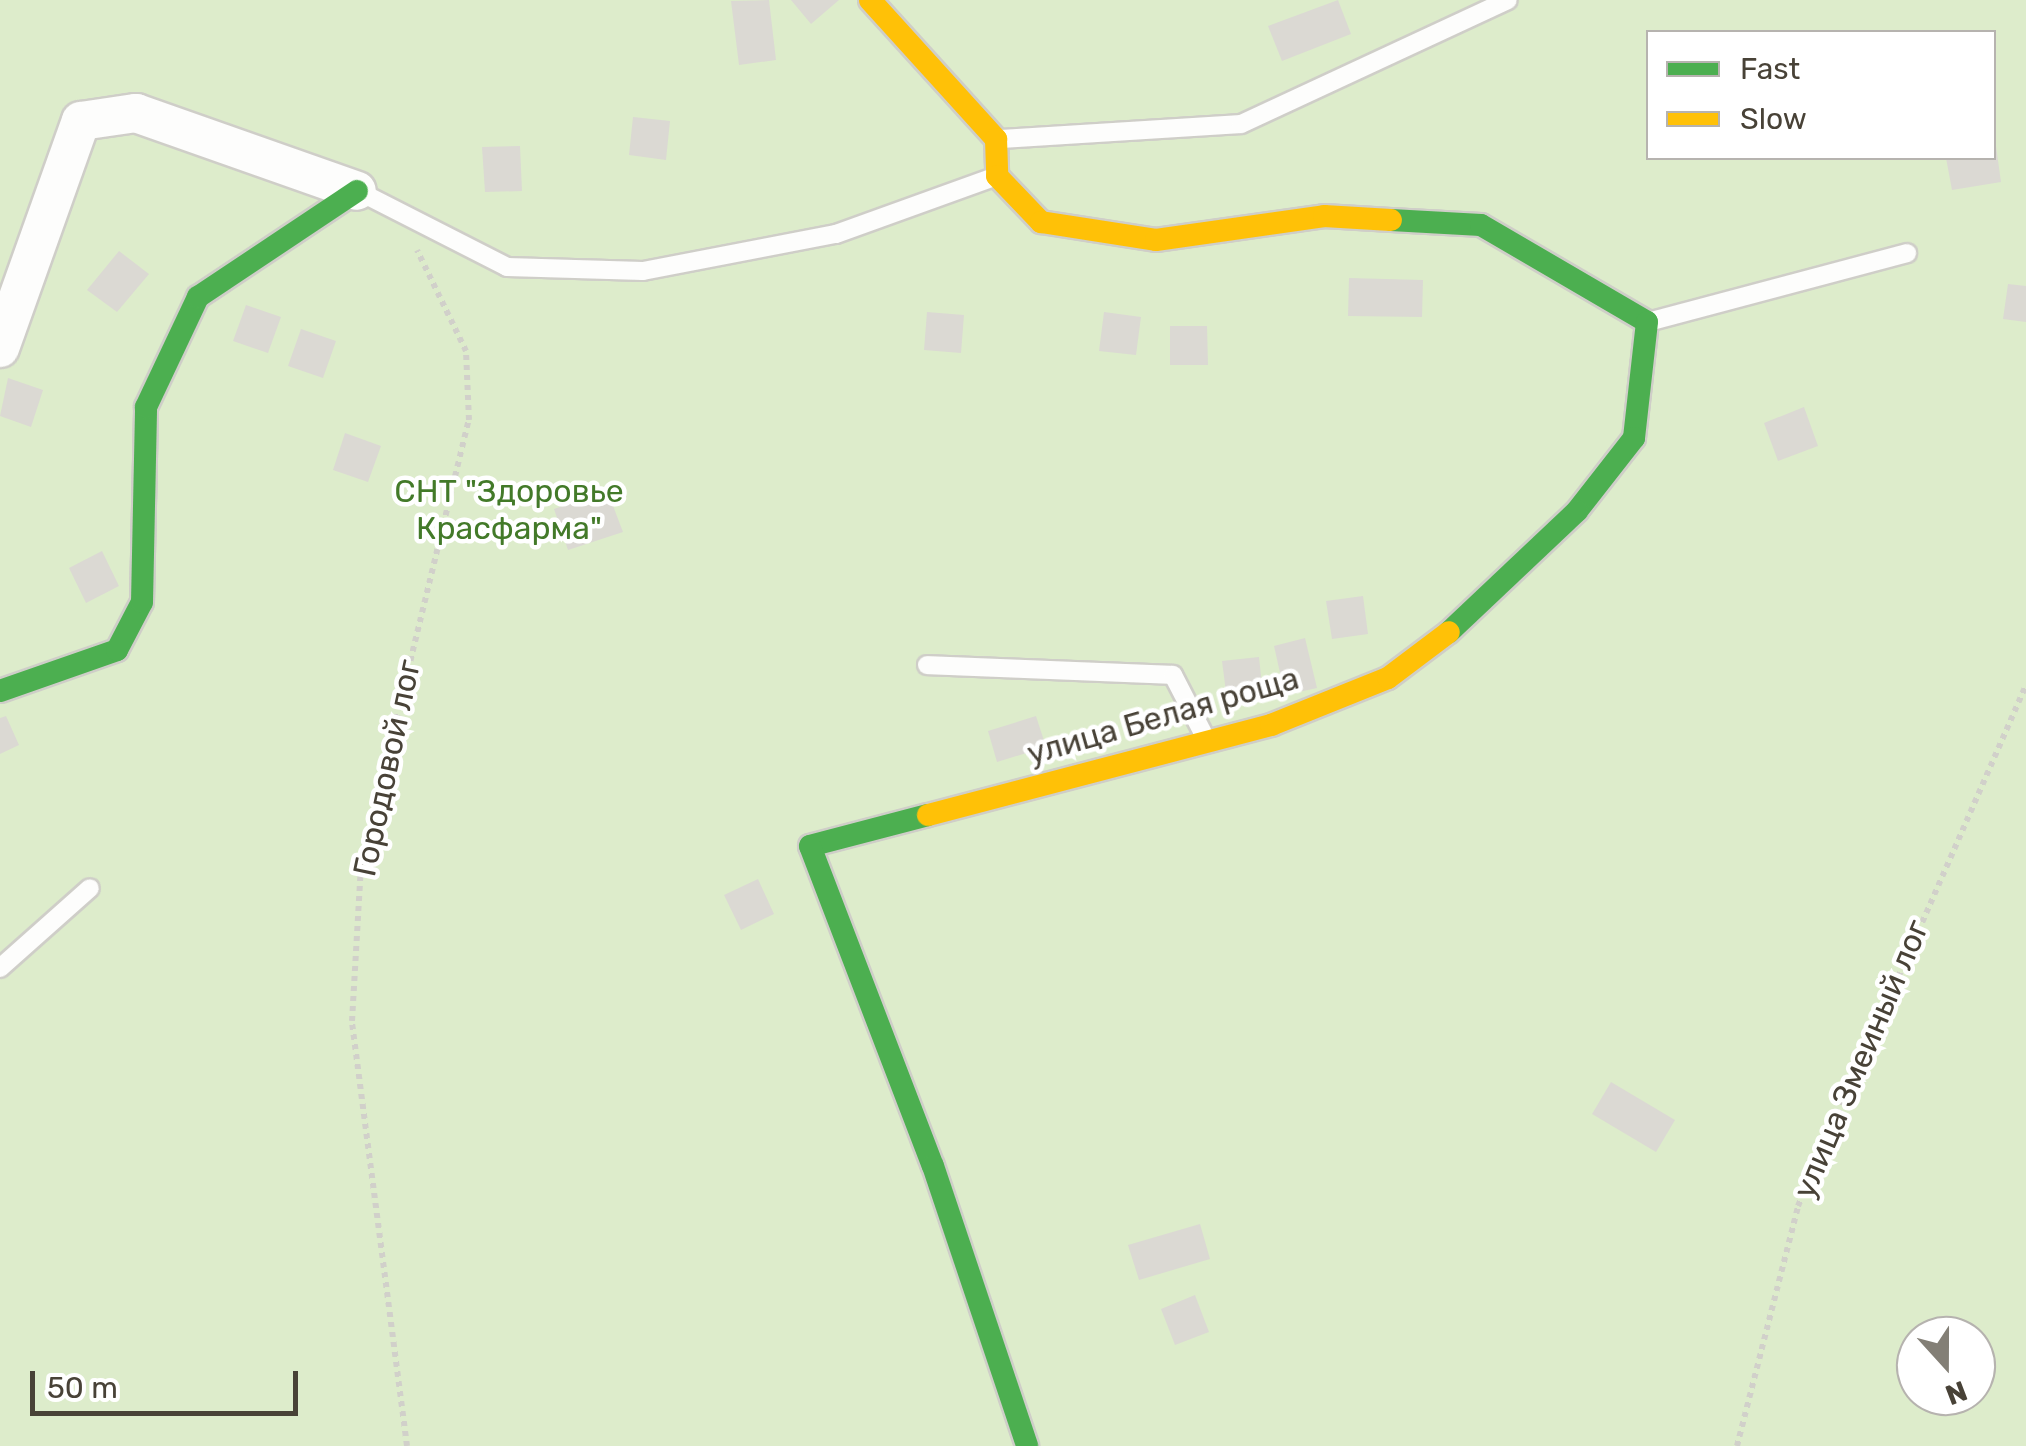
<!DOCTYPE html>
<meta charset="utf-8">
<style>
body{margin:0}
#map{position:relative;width:2026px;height:1446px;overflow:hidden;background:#f1f0eb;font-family:Rubik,sans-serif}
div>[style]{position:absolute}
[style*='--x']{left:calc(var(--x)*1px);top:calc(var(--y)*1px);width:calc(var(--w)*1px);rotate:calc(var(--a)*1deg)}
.green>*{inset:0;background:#ddeccb}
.building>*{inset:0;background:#dbd9d3}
.path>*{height:6px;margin-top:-3px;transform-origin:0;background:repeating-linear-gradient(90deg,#d1d0ca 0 5px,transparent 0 10px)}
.roads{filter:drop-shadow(2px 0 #cfcec8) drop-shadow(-2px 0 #cfcec8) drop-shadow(0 2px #cfcec8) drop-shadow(0 -2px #cfcec8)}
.lane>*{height:18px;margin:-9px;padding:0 9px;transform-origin:9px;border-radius:9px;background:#fdfdfc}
.street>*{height:38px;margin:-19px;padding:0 19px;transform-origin:19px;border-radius:19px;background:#fdfdfc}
.fast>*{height:22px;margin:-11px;padding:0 11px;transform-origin:11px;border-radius:11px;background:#4caf50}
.slow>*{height:22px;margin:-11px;padding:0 11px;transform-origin:11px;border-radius:11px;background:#ffc107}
span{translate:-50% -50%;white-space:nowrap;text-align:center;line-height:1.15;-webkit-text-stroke:9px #fff;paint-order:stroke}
.park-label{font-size:32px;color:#437a29}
.street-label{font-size:32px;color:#484237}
.legend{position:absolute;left:1646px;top:30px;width:350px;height:130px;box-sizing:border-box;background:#fff;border:2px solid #b6b3af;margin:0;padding:12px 18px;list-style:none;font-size:30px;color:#484237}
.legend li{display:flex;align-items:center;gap:20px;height:50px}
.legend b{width:50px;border:2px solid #b6b3af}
.north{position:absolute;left:1896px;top:1316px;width:100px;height:100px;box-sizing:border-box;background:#fff;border:2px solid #b6b3af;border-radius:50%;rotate:159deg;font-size:28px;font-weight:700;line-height:40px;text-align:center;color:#484237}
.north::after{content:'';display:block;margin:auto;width:35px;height:45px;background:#837f76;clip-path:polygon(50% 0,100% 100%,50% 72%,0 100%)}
.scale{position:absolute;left:30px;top:1371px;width:268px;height:45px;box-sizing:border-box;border:5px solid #484237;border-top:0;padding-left:12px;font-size:30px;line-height:35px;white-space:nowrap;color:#484237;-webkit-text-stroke:8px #fff;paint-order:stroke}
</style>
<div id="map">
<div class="green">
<i style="clip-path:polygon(evenodd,0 0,2026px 0,2026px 1446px,0 1446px,0 0,1648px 32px,1994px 32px,1994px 158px,1648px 158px,1648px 32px,0 0,1916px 1336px,1976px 1336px,1976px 1396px,1916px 1396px,1916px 1336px)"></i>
</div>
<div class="building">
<i style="clip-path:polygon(769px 0,776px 60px,739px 65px,731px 1px)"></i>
<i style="clip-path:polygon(791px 0,839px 0,811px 24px)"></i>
<i style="clip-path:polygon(1338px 0,1351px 34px,1282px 61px,1268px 26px)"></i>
<i style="clip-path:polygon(633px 117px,670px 121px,666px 160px,629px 155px)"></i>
<i style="clip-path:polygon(520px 146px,522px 191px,485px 192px,482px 147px)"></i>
<i style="clip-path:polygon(1996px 146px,2001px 182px,1952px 190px,1946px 158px,1994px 158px)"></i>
<i style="clip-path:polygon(119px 251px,149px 274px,117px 312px,87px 290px)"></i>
<i style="clip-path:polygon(1349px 278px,1423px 280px,1422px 317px,1348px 316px)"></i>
<i style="clip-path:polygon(2008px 284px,2026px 286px,2026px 322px,2003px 319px)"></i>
<i style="clip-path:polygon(246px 305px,281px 317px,268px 353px,233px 341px)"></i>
<i style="clip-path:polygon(927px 312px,964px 315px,961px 353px,924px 350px)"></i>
<i style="clip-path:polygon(1104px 312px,1141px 317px,1136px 355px,1099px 351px)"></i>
<i style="clip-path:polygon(1170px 326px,1207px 326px,1208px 365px,1170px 365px)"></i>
<i style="clip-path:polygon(301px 329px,336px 341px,323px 378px,288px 366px)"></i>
<i style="clip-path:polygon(8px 378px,43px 390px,31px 427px,0 416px)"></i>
<i style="clip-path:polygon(1804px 407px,1818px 446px,1778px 461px,1764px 423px)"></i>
<i style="clip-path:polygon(345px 433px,381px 446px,368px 482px,333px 470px)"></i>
<i style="clip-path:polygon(607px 490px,623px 532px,568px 550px,554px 509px)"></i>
<i style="clip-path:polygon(102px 551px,119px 586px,86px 603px,69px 568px)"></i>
<i style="clip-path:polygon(1363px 596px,1368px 634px,1332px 639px,1326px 601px)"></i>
<i style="clip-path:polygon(1305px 638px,1317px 688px,1285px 695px,1274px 646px)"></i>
<i style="clip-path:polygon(1259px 657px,1263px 695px,1227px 700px,1222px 661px)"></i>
<i style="clip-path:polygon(6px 716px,19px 745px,0 754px,0 718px)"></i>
<i style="clip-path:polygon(1036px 716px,1046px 747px,997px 762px,988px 731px)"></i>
<i style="clip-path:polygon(758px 879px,774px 914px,741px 930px,724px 895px)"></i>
<i style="clip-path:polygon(1611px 1082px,1675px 1120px,1656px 1152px,1592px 1114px)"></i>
<i style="clip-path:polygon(1200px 1224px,1210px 1259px,1139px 1280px,1128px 1245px)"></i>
<i style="clip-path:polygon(1195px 1295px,1209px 1332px,1175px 1345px,1161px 1309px)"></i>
</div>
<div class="path">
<i style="--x:407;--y:1446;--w:429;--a:-97.4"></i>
<i style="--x:352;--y:1021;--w:156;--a:-86.7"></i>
<i style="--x:361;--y:865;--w:458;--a:-76.4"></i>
<i style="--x:469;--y:420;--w:69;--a:-92.5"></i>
<i style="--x:466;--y:351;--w:112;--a:-115.9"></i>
<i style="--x:1737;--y:1446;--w:248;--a:-75.7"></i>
<i style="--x:1798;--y:1206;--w:569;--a:-66.36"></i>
</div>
<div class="roads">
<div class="lane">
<i style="--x:1002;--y:139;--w:239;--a:-3.6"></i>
<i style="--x:1241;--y:124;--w:294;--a:-24.9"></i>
<i style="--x:362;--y:193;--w:163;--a:27"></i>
<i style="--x:507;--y:267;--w:136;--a:1.7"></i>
<i style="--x:643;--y:271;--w:197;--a:-10.9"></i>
<i style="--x:836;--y:234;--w:168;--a:-19.8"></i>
<i style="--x:1652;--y:321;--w:264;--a:-14.9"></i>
<i style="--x:927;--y:665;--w:246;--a:2.3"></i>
<i style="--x:1173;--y:675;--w:68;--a:62.7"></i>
<i style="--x:0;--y:968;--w:120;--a:-41.6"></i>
</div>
<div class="street">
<i style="--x:0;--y:348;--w:241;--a:-70.4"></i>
<i style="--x:81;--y:121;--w:56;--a:-8.3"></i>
<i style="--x:136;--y:113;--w:234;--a:19.4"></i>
</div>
<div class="fast">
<i style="--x:1391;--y:220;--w:90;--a:3.2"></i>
<i style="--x:1481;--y:225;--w:192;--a:30.3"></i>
<i style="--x:1647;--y:322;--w:117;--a:96.4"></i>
<i style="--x:1634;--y:438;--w:93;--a:128"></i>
<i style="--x:1577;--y:511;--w:176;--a:136.6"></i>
<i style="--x:0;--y:691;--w:124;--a:-19.3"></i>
<i style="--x:117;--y:650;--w:54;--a:-62.5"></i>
<i style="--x:142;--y:602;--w:195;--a:-88.8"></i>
<i style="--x:146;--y:407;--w:122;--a:-64.7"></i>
<i style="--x:198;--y:297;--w:191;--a:-33.7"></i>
<i style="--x:928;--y:815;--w:122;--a:165.3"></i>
<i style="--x:810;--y:846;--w:343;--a:69"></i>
<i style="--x:933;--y:1166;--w:295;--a:71.4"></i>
</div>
<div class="slow">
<i style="--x:870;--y:0;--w:188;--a:47.8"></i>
<i style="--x:996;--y:139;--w:37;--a:88"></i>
<i style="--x:997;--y:176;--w:64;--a:46.3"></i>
<i style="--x:1041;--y:222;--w:116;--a:8.9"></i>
<i style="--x:1156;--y:240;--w:170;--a:-8.1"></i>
<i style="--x:1324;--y:216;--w:67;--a:3.4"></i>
<i style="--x:928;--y:815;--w:355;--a:-14.7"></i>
<i style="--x:1271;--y:725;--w:126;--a:-21.9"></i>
<i style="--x:1388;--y:678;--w:76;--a:-37"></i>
</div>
</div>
<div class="park-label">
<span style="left:509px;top:510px">СНТ "Здоровье<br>Красфарма"</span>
</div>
<div class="street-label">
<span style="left:1163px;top:716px;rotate:-16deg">улица Белая роща</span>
<span style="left:387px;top:768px;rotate:-78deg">Городовой лог</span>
<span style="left:1861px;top:1059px;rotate:-67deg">улица Змеиный лог</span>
</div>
<ul class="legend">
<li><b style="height:12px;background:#4caf50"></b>Fast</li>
<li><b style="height:12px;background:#ffc107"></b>Slow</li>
</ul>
<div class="north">N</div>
<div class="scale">50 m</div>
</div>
